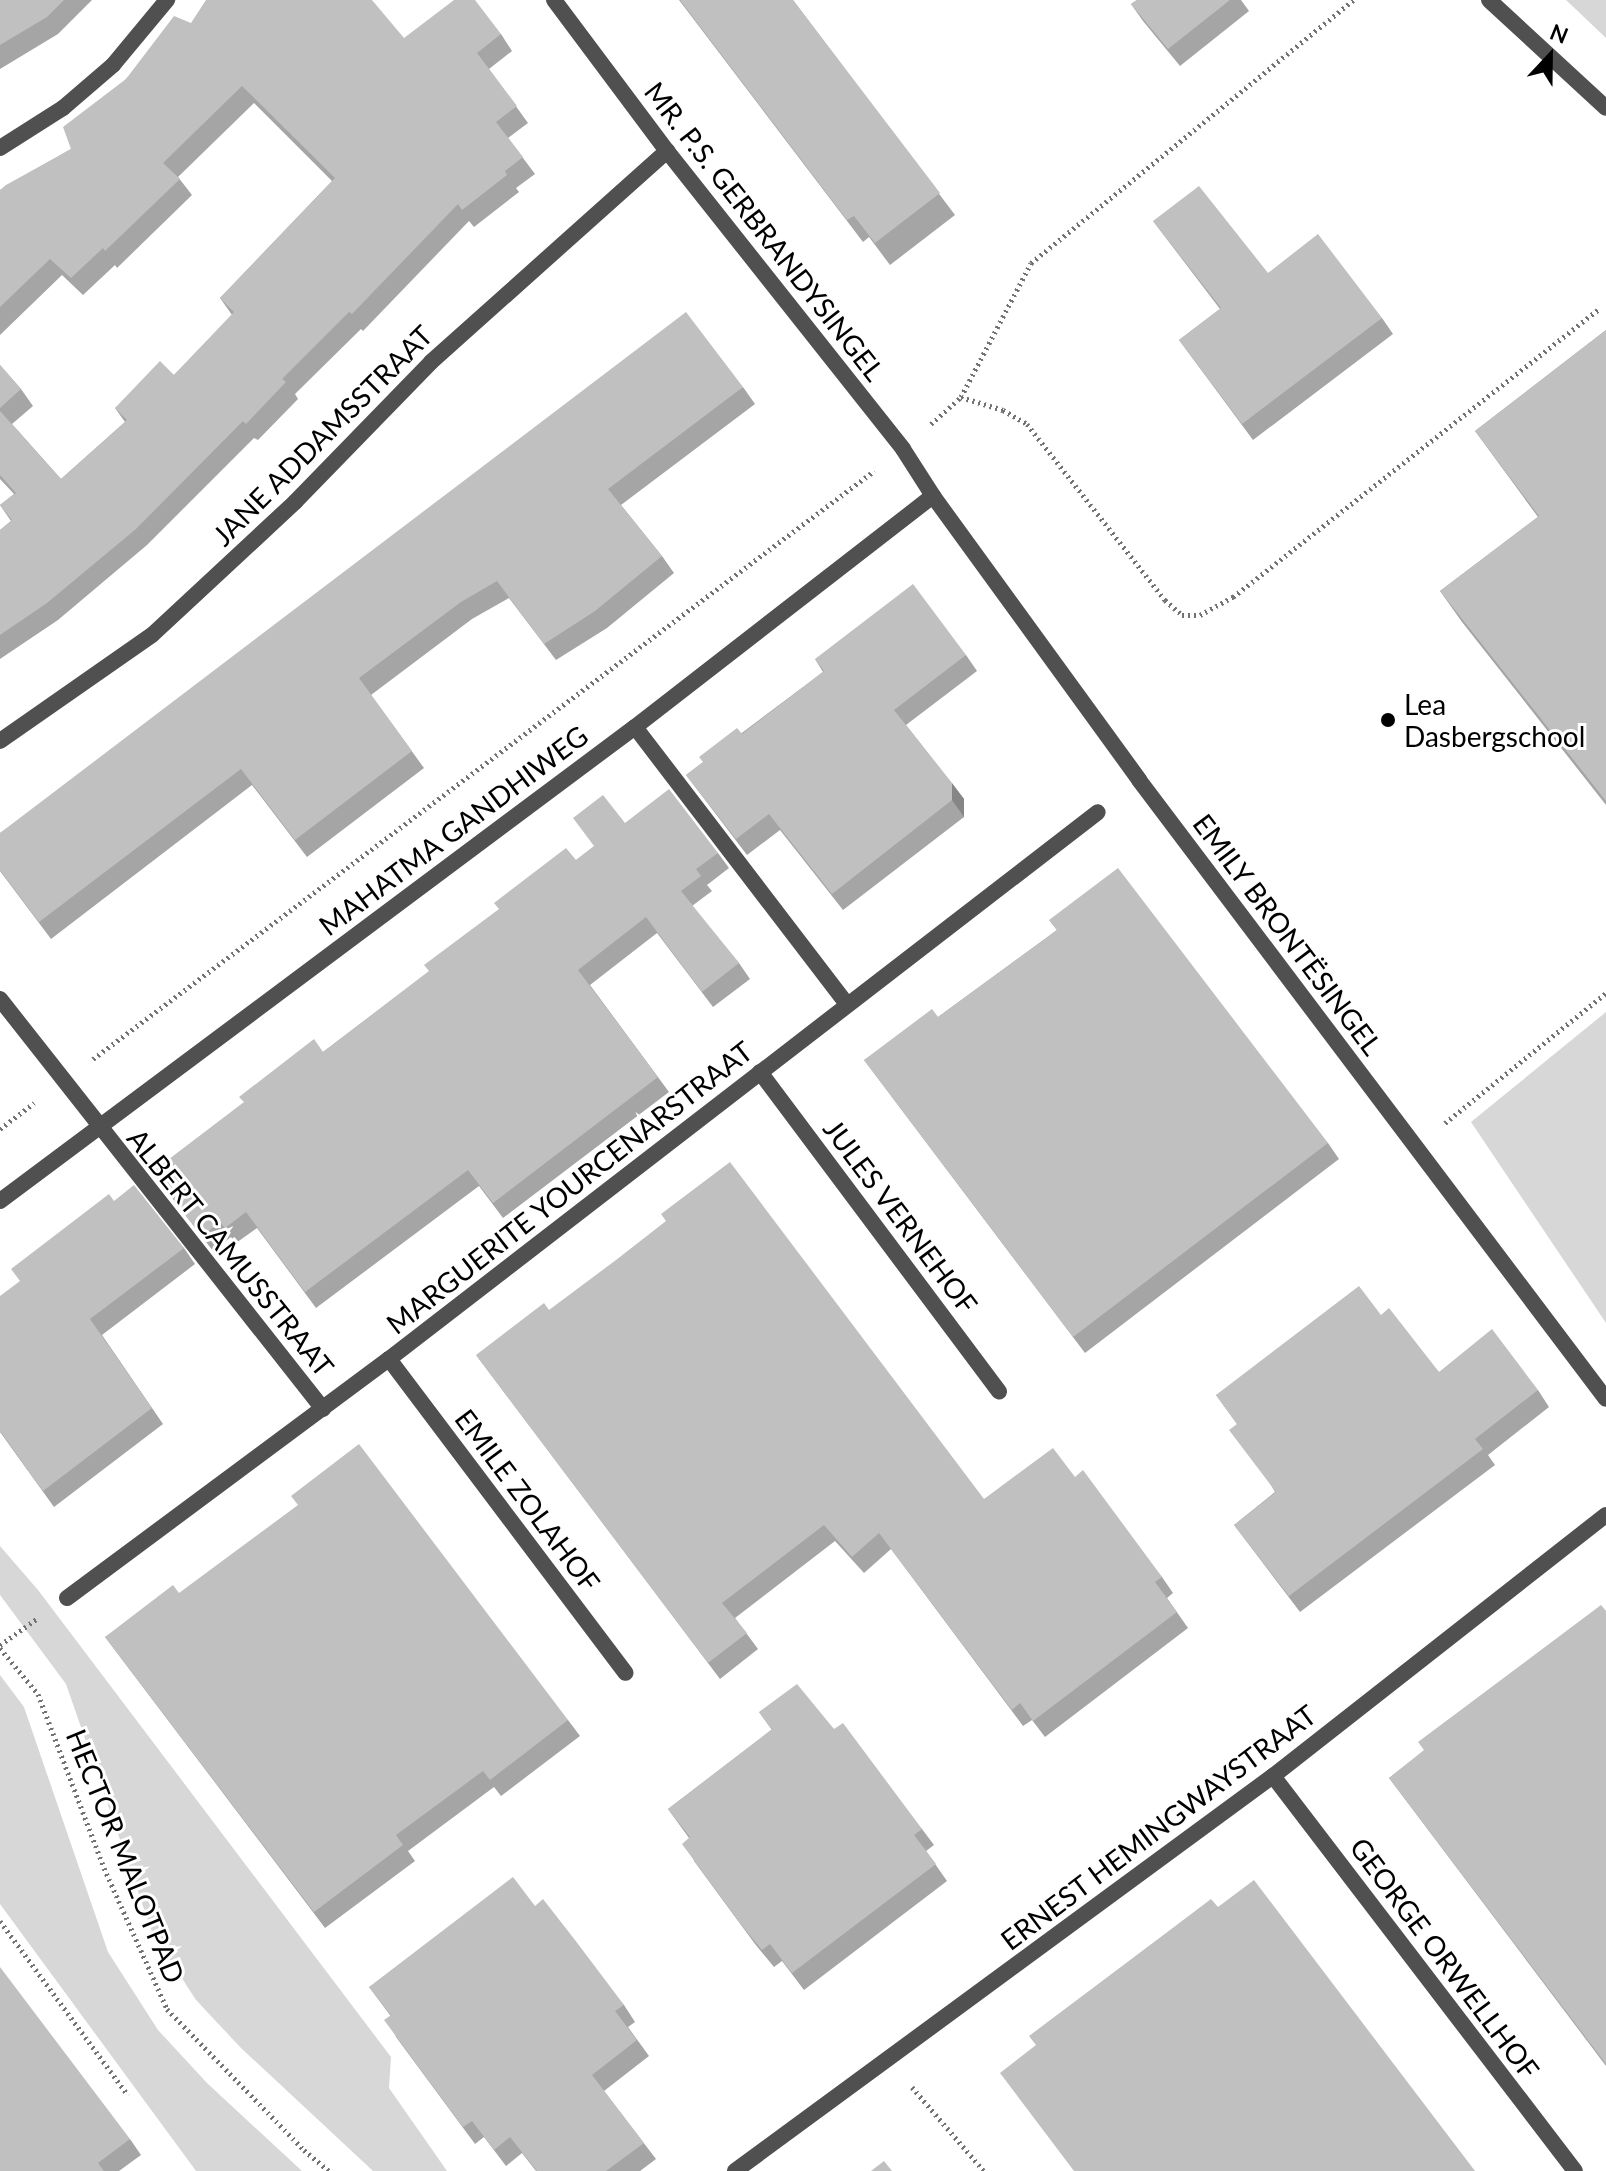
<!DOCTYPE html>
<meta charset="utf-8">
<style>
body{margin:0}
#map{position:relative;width:1606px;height:2171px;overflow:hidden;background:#fff;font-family:Lato,sans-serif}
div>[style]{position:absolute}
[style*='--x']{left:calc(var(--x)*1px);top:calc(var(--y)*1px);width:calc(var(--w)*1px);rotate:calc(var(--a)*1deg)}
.green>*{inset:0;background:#d7d7d7}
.path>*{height:5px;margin-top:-2.5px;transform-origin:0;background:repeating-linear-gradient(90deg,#727272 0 2px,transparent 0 6px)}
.street>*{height:16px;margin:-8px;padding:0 8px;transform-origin:8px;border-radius:8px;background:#505050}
.wall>*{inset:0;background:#a5a5a5}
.shaded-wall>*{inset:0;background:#868686}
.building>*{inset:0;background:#c0c0c0}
.dots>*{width:22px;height:22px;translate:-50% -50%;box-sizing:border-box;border:4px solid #fff;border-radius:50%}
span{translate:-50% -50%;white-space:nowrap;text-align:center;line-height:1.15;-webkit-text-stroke:6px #fff;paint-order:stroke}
.street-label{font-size:28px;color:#000}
.poi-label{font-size:28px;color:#000}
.left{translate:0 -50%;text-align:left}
.north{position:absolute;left:1510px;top:16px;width:80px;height:80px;-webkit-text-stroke:6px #fff;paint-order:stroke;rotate:22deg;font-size:22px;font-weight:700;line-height:32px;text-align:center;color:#000}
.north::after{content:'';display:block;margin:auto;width:28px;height:36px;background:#000;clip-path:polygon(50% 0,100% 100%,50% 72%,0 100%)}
</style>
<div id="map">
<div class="green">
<i style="clip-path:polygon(1566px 0,1606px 0,1606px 38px)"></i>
<i style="clip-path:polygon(1606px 1012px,1606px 1323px,1471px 1122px)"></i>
<i style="clip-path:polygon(0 1546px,38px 1590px,391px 2057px,389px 2088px,447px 2171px,373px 2171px,241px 2048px,196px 2000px,152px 1932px,66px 1684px,0 1595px)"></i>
<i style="clip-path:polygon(0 1675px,24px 1707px,108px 1952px,158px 2030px,207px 2083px,302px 2171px,196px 2171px,0 1904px)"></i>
</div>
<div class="path">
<i style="--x:961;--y:397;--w:44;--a:17.2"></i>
<i style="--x:1003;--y:410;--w:28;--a:30"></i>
<i style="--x:1027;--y:424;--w:224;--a:51.9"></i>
<i style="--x:1165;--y:600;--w:23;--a:41"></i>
<i style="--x:1182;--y:615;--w:18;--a:0"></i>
<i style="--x:1200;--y:615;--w:38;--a:-29"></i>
<i style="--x:1233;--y:597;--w:466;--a:-38.2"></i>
<i style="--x:931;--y:424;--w:40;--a:-42"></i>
<i style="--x:961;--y:397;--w:151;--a:-62.4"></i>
<i style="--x:1031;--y:263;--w:416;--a:-39.2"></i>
<i style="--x:93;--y:1059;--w:978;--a:-36.98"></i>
<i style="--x:1445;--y:1123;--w:207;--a:-38.9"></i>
<i style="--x:0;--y:1129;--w:43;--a:-37.4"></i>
<i style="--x:0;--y:1645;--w:47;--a:-35.4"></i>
<i style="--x:0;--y:1648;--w:60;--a:50.4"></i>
<i style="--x:38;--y:1694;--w:186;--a:69.2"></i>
<i style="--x:104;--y:1868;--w:154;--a:65.9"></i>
<i style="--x:167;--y:2009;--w:197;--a:45.8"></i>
<i style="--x:304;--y:2150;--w:33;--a:40"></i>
<i style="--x:0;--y:1921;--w:216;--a:53.7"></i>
<i style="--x:912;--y:2087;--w:111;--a:49.4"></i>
</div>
<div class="street">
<i style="--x:554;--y:0;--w:189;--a:53.2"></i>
<i style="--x:667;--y:151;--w:380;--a:51.6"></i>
<i style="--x:903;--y:449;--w:56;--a:57.4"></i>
<i style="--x:933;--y:496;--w:351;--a:54"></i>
<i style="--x:1139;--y:780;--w:775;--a:52.97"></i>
<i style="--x:1489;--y:0;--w:159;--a:42.7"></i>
<i style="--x:0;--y:148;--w:75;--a:-32.4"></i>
<i style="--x:63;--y:108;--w:66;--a:-40.7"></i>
<i style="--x:113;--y:65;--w:85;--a:-50.3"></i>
<i style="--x:635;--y:727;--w:349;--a:52.6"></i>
<i style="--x:0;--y:741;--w:185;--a:-34.9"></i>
<i style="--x:152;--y:635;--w:195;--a:-42.9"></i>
<i style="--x:295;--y:502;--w:195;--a:-45.8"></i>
<i style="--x:431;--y:362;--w:317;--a:-41.8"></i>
<i style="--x:0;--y:999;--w:522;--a:51.77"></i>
<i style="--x:760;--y:1072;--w:399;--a:53.2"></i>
<i style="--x:0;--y:1201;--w:792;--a:-36.74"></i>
<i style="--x:635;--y:727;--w:377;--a:-37.8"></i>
<i style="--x:389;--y:1359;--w:393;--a:53"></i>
<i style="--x:67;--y:1598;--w:401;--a:-36.6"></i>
<i style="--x:389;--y:1359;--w:895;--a:-37.65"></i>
<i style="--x:1273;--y:1776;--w:497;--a:52.6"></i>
<i style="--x:735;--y:2171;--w:667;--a:-36.29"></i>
<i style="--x:1273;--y:1776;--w:423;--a:-38.1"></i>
</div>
<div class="wall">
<i style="clip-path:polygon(0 0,92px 0,58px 34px,0 69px)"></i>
<i style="clip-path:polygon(679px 0,793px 0,955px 215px,890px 265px,869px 237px,863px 242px)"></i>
<i style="clip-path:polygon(1137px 0,1241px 0,1249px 11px,1180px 66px,1143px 21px,1131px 4px)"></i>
<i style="clip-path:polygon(191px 23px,404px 38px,501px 34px,512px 51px,489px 69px,528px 123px,508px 138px,535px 174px,516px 188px,519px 192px,474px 227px,469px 221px,363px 331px,361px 329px,295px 394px,298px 399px,258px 440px,254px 438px,147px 545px,58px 620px,0 659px,0 530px,11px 521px,0 505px,14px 494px,0 479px,0 365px,21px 389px,33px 406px,12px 424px,61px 479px,125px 422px,115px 408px,174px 375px,232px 315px,220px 298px,332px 181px,254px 103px,178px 177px,192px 195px,117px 268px,115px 265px,83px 295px,62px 275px,0 335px,0 190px,71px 149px,126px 79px)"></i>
<i style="clip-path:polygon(1153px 221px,1268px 273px,1382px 318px,1393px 334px,1253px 440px,1179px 340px,1220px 309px)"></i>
<i style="clip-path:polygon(1606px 330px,1606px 805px,1462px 622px,1440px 591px,1538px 517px,1475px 431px)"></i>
<i style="clip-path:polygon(743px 387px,755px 404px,621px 505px,662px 556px,674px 573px,607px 628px,556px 660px,509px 598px,472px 619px,371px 695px,424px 768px,307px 857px,252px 785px,51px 939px,0 871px,0 833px)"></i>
<i style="clip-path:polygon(966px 655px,977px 671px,906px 725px,964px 799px,964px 817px,843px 910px,780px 830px,747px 855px,686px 775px,823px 672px,815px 659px)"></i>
<i style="clip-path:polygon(625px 823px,718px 853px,729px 868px,707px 885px,712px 891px,692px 906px,739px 963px,750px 979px,713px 1007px,657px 933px,590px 985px,669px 1092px,503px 1218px,479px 1186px,316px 1308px,257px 1228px,236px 1243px,231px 1237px,213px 1251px,152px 1172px,323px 1052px)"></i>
<i style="clip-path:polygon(1049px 920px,1328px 1143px,1339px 1159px,1085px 1353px,864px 1060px,938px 1017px,1057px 930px)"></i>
<i style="clip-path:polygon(114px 1201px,184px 1248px,195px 1264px,102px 1335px,163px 1424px,54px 1507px,0 1432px,20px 1281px)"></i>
<i style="clip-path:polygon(1381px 1315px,1439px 1372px,1538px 1390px,1549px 1407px,1488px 1455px,1495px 1465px,1300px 1612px,1234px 1525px,1275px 1492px,1237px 1424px,1216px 1395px)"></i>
<i style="clip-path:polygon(476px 1355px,984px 1499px,1075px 1477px,1162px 1577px,1173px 1593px,1167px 1598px,1188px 1628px,1045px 1737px,1032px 1720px,1023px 1726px,891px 1549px,864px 1573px,835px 1541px,735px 1618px,758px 1649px,720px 1679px)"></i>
<i style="clip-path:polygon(179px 1593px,568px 1720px,580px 1736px,501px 1796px,494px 1787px,408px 1851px,415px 1861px,325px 1928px,105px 1637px)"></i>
<i style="clip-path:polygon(1606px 1611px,1606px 2066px,1389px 1778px)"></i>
<i style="clip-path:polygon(759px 1712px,834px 1729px,922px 1829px,934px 1845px,926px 1851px,947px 1881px,804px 1990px,782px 1961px,774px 1967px,755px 1944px,694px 1861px,689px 1838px,668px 1809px,772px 1730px)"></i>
<i style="clip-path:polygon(535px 1906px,624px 2005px,635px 2022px,628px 2027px,649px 2056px,604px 2091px,656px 2159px,640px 2171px,536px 2171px,522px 2153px,506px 2166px,484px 2137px,475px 2144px,396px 2037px,390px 2015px,369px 1987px)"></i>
<i style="clip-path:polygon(130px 2139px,141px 2155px,119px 2171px,0 2171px)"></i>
</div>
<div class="shaded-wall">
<i style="clip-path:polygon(952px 783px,964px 799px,964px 817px,952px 800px)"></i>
</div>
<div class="building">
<i style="clip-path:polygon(0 0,64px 0,47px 17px,0 45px)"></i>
<i style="clip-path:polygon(206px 0,372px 0,404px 38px,454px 0,475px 0,501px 34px,477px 53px,517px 106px,496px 122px,523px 157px,505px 171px,507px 175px,462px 210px,458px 204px,352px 314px,349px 312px,282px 379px,286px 382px,246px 424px,243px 421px,136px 529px,47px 603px,0 635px,0 530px,12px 520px,0 505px,16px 493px,0 475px,0 411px,61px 479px,127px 420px,115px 408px,160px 361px,174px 375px,234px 312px,220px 298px,335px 178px,242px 86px,163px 163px,180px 179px,105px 251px,103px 248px,71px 278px,50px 259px,0 307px,0 190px,6px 185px,71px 149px,63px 127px,126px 79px,174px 16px,191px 23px)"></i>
<i style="clip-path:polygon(680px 0,793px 0,940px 193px,875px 243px,854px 216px,847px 220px)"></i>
<i style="clip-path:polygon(1137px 0,1230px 0,1168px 49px,1131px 4px)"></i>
<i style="clip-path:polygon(1199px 186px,1268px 273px,1318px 234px,1382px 318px,1242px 424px,1179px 340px,1221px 308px,1153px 221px)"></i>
<i style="clip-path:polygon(686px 312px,743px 387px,608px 489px,662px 556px,595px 611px,544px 644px,497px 581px,461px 602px,359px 678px,412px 751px,295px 840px,241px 769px,39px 922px,0 870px,0 833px)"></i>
<i style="clip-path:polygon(1606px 330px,1606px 801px,1440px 591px,1539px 516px,1475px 431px)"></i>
<i style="clip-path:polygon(0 365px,21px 389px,0 408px)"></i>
<i style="clip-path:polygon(913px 584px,966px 655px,894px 710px,952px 783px,952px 800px,832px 894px,769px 814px,736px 839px,686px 775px,703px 762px,699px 757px,737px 728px,742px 734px,824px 671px,815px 659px)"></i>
<i style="clip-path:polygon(669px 789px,718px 853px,696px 869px,701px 876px,681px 891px,739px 963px,702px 992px,646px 917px,578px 970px,658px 1077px,493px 1203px,468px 1170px,305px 1292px,246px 1212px,225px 1228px,220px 1222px,202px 1236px,152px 1172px,244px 1102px,239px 1097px,314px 1039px,323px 1052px,429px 971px,424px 965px,499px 909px,494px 903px,566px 848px,576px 860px,594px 846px,573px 818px,603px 795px,625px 823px)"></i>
<i style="clip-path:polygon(1118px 868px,1328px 1143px,1073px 1337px,864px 1060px,932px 1009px,938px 1017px,1057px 930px,1049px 920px)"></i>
<i style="clip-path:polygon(730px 1162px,984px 1499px,1053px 1448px,1075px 1477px,1083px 1470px,1162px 1577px,1155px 1582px,1177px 1612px,1033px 1721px,1020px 1703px,1012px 1710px,879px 1533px,852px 1557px,824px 1525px,722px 1603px,747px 1633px,708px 1663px,476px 1355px,544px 1303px,549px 1310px,616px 1260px,666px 1221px,661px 1214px)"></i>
<i style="clip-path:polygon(134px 1185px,184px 1248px,90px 1319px,152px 1408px,43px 1491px,0 1431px,0 1296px,20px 1281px,11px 1269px,109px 1194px,114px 1201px)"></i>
<i style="clip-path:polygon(1359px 1286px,1381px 1315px,1389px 1308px,1439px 1372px,1492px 1329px,1538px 1390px,1475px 1439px,1483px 1449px,1289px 1596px,1234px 1525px,1276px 1492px,1229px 1430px,1237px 1424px,1216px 1395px)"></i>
<i style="clip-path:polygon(359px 1444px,568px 1720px,490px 1780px,483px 1771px,396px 1835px,403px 1845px,314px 1912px,105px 1637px,173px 1585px,179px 1593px,298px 1505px,291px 1496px)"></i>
<i style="clip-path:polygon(1601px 1605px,1606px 1611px,1606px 2064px,1389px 1778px,1424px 1750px,1418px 1742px)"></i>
<i style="clip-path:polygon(797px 1684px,834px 1729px,843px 1723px,922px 1829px,914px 1835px,936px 1864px,792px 1973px,770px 1944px,762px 1950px,743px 1927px,682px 1844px,690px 1837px,668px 1809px,772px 1729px,759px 1712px)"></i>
<i style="clip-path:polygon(513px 1877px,535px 1906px,543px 1899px,575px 1940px,624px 2005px,615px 2011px,637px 2040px,592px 2075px,644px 2143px,606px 2171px,537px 2171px,510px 2137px,494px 2150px,472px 2121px,463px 2127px,384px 2020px,391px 2015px,369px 1987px)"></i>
<i style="clip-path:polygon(1254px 1880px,1475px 2171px,1074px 2171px,1000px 2073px,1036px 2045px,1029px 2036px,1174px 1927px,1211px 1899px,1218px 1907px)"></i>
<i style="clip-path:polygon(0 1967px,130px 2139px,98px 2163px,104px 2171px,0 2171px)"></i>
<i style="clip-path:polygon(884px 2161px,892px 2171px,871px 2171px)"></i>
</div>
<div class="dots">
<i style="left:1388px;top:720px;background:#000"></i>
</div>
<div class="street-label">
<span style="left:765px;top:231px;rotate:52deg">MR. P.S. GERBRANDYSINGEL</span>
<span style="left:322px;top:435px;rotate:-45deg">JANE ADDAMSSTRAAT</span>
<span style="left:453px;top:830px;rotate:-37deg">MAHATMA GANDHIWEG</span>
<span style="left:1288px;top:934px;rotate:53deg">EMILY BRONTËSINGEL</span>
<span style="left:569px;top:1187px;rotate:-38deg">MARGUERITE YOURCENARSTRAAT</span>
<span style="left:901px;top:1216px;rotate:53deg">JULES VERNEHOF</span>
<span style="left:231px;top:1252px;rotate:51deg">ALBERT CAMUSSTRAAT</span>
<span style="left:528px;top:1500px;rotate:53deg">EMILE ZOLAHOF</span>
<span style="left:1158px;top:1827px;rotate:-37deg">ERNEST HEMINGWAYSTRAAT</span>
<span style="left:126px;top:1856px;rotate:68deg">HECTOR MALOTPAD</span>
<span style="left:1445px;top:1958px;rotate:53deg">GEORGE ORWELLHOF</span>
</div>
<div class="poi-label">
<span class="left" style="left:1404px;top:720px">Lea<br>Dasbergschool</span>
</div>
<div class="north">N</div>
</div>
